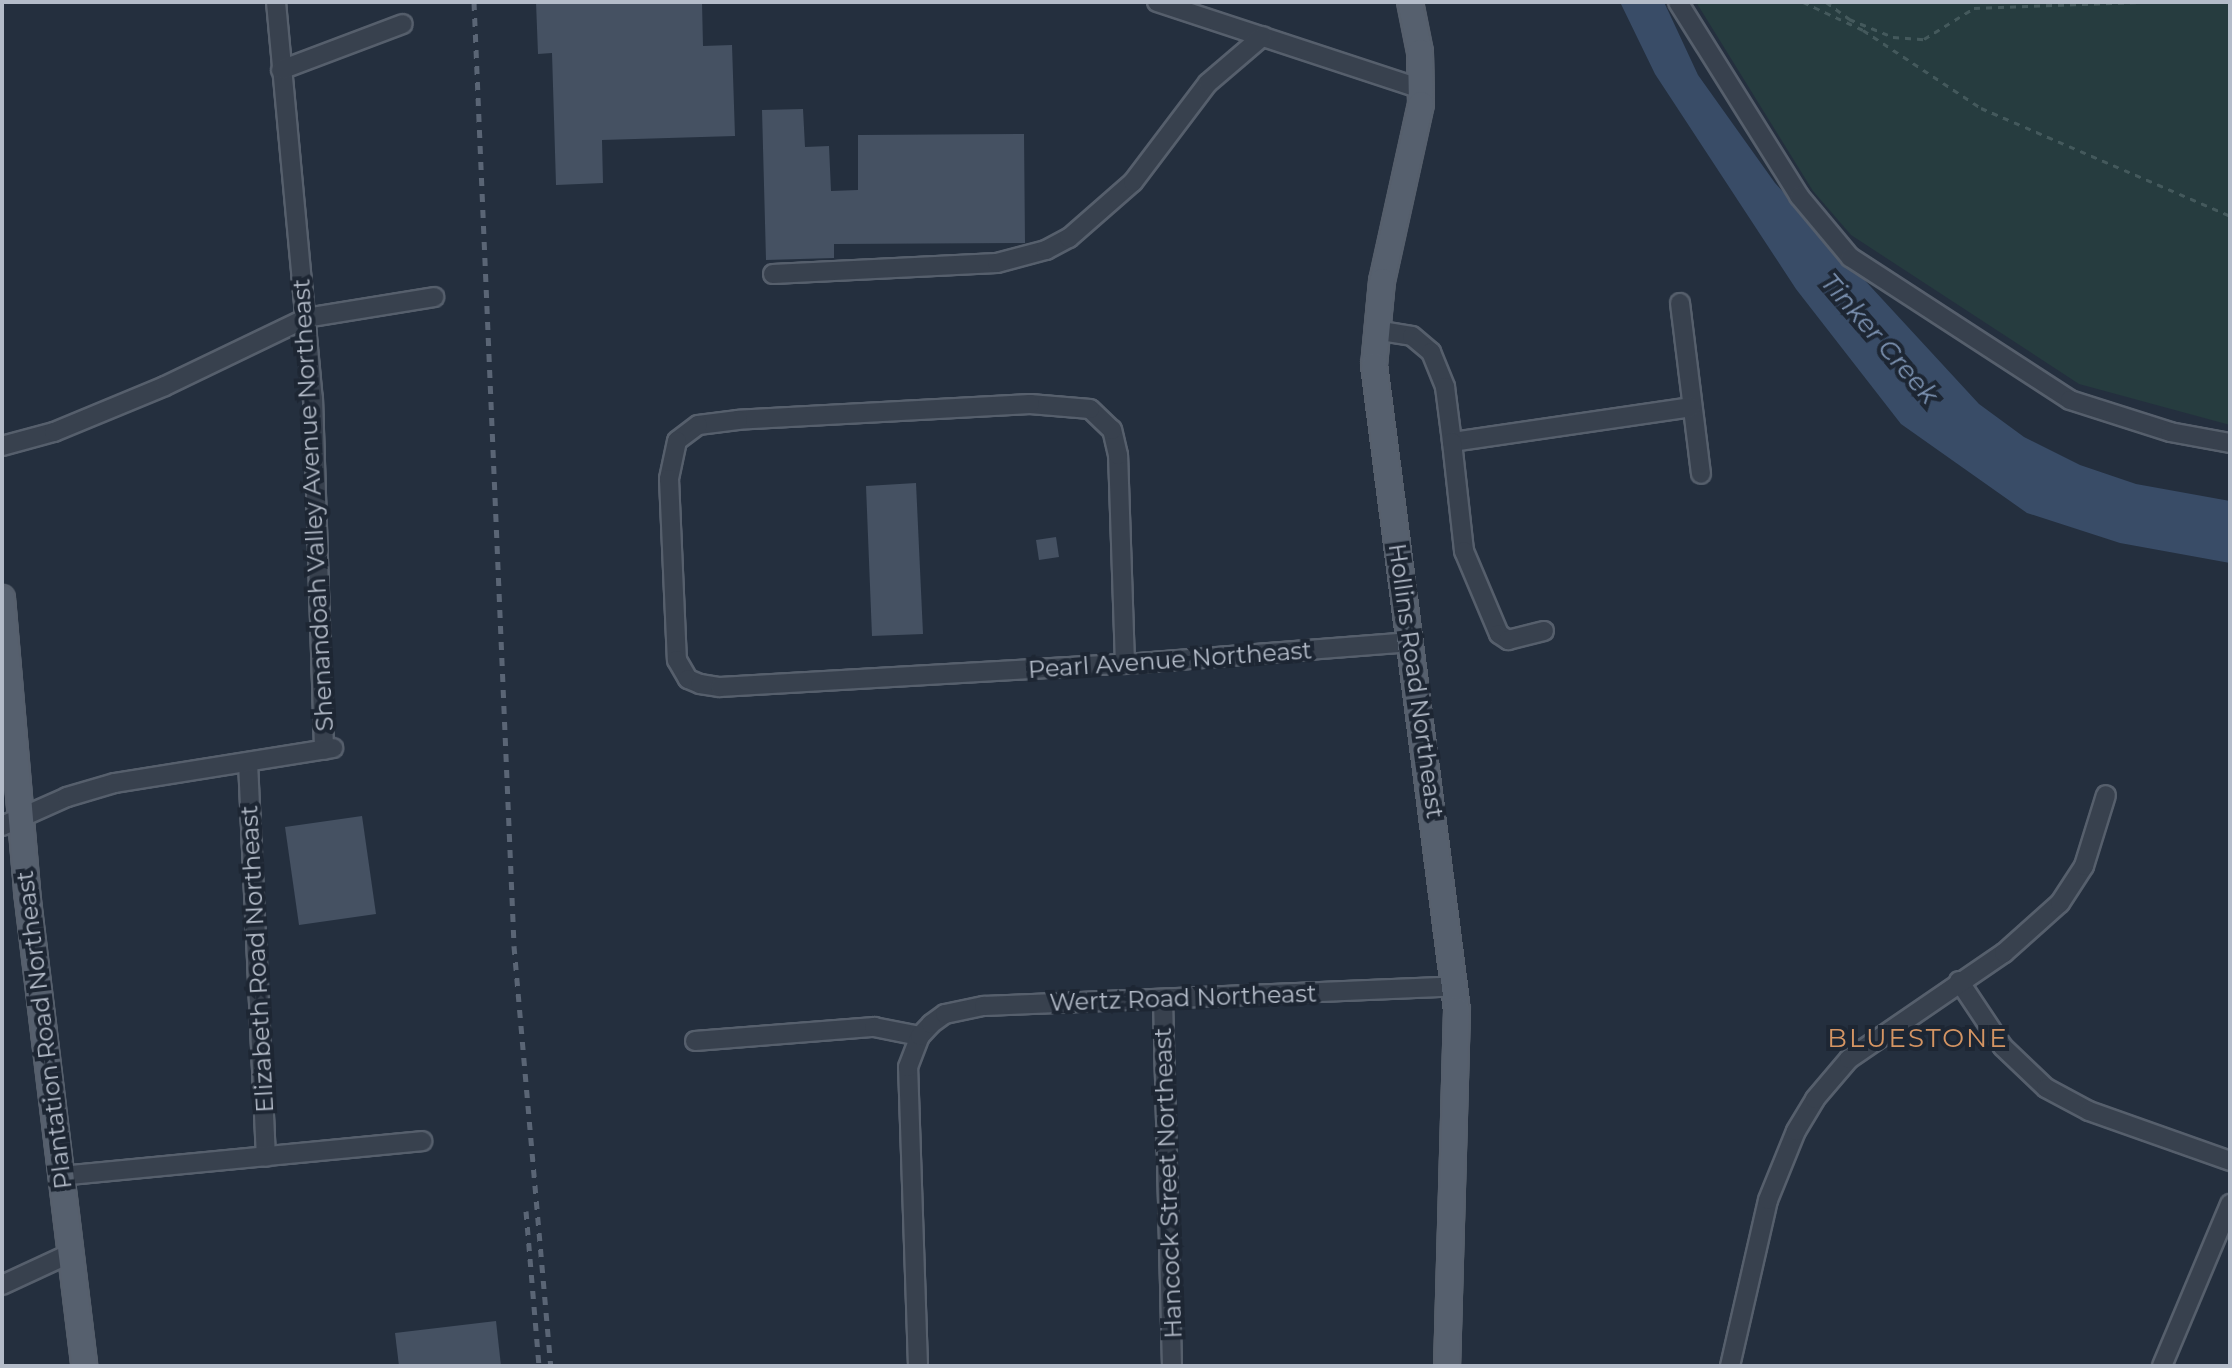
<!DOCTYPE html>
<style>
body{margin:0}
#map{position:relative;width:2232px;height:1368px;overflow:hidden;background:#242f3e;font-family:Montserrat,sans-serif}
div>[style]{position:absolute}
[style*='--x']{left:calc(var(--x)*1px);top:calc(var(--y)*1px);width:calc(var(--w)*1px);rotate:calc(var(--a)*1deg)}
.green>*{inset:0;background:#263c3f}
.water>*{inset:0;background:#394c67}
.building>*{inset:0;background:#455162}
.path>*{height:3px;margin-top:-1.5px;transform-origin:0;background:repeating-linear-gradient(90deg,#44595c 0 6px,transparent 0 12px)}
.roads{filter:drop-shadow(2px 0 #565f6c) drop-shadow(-2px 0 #565f6c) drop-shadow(0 2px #565f6c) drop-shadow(0 -2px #565f6c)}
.minor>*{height:18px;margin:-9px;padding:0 9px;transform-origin:9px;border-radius:9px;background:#38414e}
.major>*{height:24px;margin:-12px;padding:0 12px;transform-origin:12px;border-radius:12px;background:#56606e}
.rail>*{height:5px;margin-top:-2.5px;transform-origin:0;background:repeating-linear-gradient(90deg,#5a6575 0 8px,transparent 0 16px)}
span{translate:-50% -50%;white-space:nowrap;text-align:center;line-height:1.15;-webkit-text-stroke:8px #1d2633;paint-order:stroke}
.street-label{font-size:24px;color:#b4bcc9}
.water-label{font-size:26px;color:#7c92b1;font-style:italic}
.neighbourhood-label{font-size:26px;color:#d59563;letter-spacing:2px}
.frame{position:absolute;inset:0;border:4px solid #b4bcc9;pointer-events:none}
</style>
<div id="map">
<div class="green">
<i style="clip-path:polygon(1696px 2px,2230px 2px,2230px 425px,2079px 384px,1851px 235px,1813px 191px)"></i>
</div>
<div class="water">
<i style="clip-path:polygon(1620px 2px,1664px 2px,1698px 75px,1775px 183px,1979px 404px,2024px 437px,2080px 465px,2136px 484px,2230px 501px,2230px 563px,2120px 543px,2027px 513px,1901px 424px,1796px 289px,1655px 74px)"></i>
</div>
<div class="building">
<i style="clip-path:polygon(536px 2px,702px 2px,703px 46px,732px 45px,735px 136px,602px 140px,603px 183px,556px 185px,552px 53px,538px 54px)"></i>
<i style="clip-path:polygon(803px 109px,805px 147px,829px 146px,831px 191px,858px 190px,858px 135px,1024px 134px,1025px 243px,834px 244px,834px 258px,766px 260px,762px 110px)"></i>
<i style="clip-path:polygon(916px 483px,923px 634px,872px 636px,866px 486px)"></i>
<i style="clip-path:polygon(1056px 537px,1059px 557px,1039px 560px,1036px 540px)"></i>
<i style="clip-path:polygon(362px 816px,376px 914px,299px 925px,285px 827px)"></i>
<i style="clip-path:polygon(496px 1321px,501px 1366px,399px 1366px,395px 1333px)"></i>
</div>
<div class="path">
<i style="--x:1803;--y:2;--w:66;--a:25"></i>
<i style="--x:1863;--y:30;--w:141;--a:33.5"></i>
<i style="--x:1981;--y:108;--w:271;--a:23.4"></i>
<i style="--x:1826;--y:2;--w:29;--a:36"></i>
<i style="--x:1849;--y:19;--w:48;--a:22.2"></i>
<i style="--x:1893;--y:37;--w:31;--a:4"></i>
<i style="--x:1924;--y:39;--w:59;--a:-31.8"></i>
<i style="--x:1974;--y:8;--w:167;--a:-2.1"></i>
</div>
<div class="roads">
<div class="minor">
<i style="--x:276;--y:2;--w:398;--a:84.7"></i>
<i style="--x:313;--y:398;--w:352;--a:88.2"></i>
<i style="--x:1157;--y:2;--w:278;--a:18.2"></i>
<i style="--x:1678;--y:2;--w:229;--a:58"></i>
<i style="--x:1799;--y:196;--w:80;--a:50.1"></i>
<i style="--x:1850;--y:257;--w:262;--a:33"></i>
<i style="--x:2070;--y:400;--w:105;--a:17.7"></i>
<i style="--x:2170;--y:432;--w:61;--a:10.4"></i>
<i style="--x:281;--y:70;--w:130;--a:-20.7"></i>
<i style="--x:773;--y:274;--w:224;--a:-2.8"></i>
<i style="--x:997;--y:263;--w:51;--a:-14.9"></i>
<i style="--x:1046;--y:250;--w:26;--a:-28"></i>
<i style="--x:1069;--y:238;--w:85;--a:-41.2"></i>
<i style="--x:1133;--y:182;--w:124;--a:-52.9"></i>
<i style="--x:1208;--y:83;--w:72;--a:-40.5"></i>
<i style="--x:1680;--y:303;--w:172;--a:83"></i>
<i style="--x:1375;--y:330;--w:37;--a:9"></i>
<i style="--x:1412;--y:336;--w:25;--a:40"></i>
<i style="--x:1431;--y:352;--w:38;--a:68"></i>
<i style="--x:1445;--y:387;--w:55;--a:82.7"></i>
<i style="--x:1452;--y:442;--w:242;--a:-8.3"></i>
<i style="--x:1452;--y:442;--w:110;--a:83.7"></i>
<i style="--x:1464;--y:551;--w:90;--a:67.1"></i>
<i style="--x:1499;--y:634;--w:11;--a:34"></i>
<i style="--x:1508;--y:640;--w:37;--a:-14"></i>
<i style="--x:2;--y:446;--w:54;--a:-15.1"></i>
<i style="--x:54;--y:432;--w:120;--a:-22.5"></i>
<i style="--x:165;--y:386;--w:157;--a:-25.7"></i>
<i style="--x:306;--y:318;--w:130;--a:-9.3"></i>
<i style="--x:1125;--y:664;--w:209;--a:-91.9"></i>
<i style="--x:1118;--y:455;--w:26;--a:-103"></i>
<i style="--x:1112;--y:430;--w:30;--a:-136"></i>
<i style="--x:1090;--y:409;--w:60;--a:-175.2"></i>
<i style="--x:1030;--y:404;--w:292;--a:176.9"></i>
<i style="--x:738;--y:420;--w:40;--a:172.9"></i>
<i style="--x:698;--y:425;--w:26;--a:143"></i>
<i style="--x:677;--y:441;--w:39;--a:102"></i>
<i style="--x:669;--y:479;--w:181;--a:87.5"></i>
<i style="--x:677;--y:660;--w:22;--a:60"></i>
<i style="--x:688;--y:679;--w:13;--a:23"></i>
<i style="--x:700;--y:684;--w:20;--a:9"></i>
<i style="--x:720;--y:687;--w:406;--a:-3.3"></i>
<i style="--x:1125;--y:664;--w:288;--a:-4.4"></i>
<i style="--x:248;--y:762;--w:395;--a:87.4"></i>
<i style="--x:2;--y:826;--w:71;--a:-24"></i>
<i style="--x:67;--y:797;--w:50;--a:-16.3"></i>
<i style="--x:115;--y:783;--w:221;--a:-9.1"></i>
<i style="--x:1959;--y:981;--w:79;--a:56.3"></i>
<i style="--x:2003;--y:1047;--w:59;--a:43.6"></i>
<i style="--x:2046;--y:1088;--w:49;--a:28.1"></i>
<i style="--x:2089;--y:1111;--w:150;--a:19.5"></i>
<i style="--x:1163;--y:999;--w:367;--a:88.6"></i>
<i style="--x:695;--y:1041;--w:180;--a:-4.5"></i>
<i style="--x:874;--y:1027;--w:47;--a:11.1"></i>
<i style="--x:60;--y:1176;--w:364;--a:-5.5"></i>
<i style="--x:2;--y:1285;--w:74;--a:-24.8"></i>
<i style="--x:918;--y:1366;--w:299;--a:-91.9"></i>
<i style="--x:908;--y:1067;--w:33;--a:-69"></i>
<i style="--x:920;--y:1036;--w:16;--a:-47"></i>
<i style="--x:931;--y:1024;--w:17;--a:-36"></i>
<i style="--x:945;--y:1014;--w:40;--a:-12"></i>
<i style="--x:984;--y:1006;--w:471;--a:-2.4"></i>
<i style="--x:1730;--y:1366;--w:170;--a:-77.1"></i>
<i style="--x:1768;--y:1200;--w:74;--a:-67.9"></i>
<i style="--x:1796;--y:1131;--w:37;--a:-59"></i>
<i style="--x:1815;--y:1099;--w:52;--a:-49.6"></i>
<i style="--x:1849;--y:1059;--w:188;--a:-34.4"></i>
<i style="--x:2004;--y:953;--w:75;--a:-41.8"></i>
<i style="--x:2060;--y:903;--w:44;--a:-57"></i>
<i style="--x:2084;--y:866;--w:74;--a:-72.8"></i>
<i style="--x:2162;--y:1366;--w:176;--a:-67.2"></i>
</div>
<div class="major">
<i style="--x:1410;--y:2;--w:51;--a:78.7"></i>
<i style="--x:1420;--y:52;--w:52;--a:88.9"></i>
<i style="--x:1421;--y:104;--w:181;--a:102.4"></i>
<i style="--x:1382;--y:281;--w:84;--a:95.4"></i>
<i style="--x:1374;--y:365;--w:650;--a:82.67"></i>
<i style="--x:1457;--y:1010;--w:356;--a:91.6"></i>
<i style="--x:2;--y:598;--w:295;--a:85.1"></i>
<i style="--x:27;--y:892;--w:477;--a:83.1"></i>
</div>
</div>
<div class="rail">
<i style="--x:474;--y:2;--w:945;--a:87.57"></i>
<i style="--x:514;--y:946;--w:422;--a:85"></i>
<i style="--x:526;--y:1211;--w:156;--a:85.2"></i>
</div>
<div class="street-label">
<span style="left:313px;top:505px;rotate:-93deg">Shenandoah Valley Avenue Northeast</span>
<span style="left:1170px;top:660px;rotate:-4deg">Pearl Avenue Northeast</span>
<span style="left:1416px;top:681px;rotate:82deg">Hollins Road Northeast</span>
<span style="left:257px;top:959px;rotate:-93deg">Elizabeth Road Northeast</span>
<span style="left:1183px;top:998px;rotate:-2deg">Wertz Road Northeast</span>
<span style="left:44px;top:1030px;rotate:-97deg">Plantation Road Northeast</span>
<span style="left:1168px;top:1183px;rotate:-92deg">Hancock Street Northeast</span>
</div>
<div class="water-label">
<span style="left:1879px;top:339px;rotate:49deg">Tinker Creek</span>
</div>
<div class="neighbourhood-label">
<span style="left:1918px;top:1039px">BLUESTONE</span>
</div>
<div class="frame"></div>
</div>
